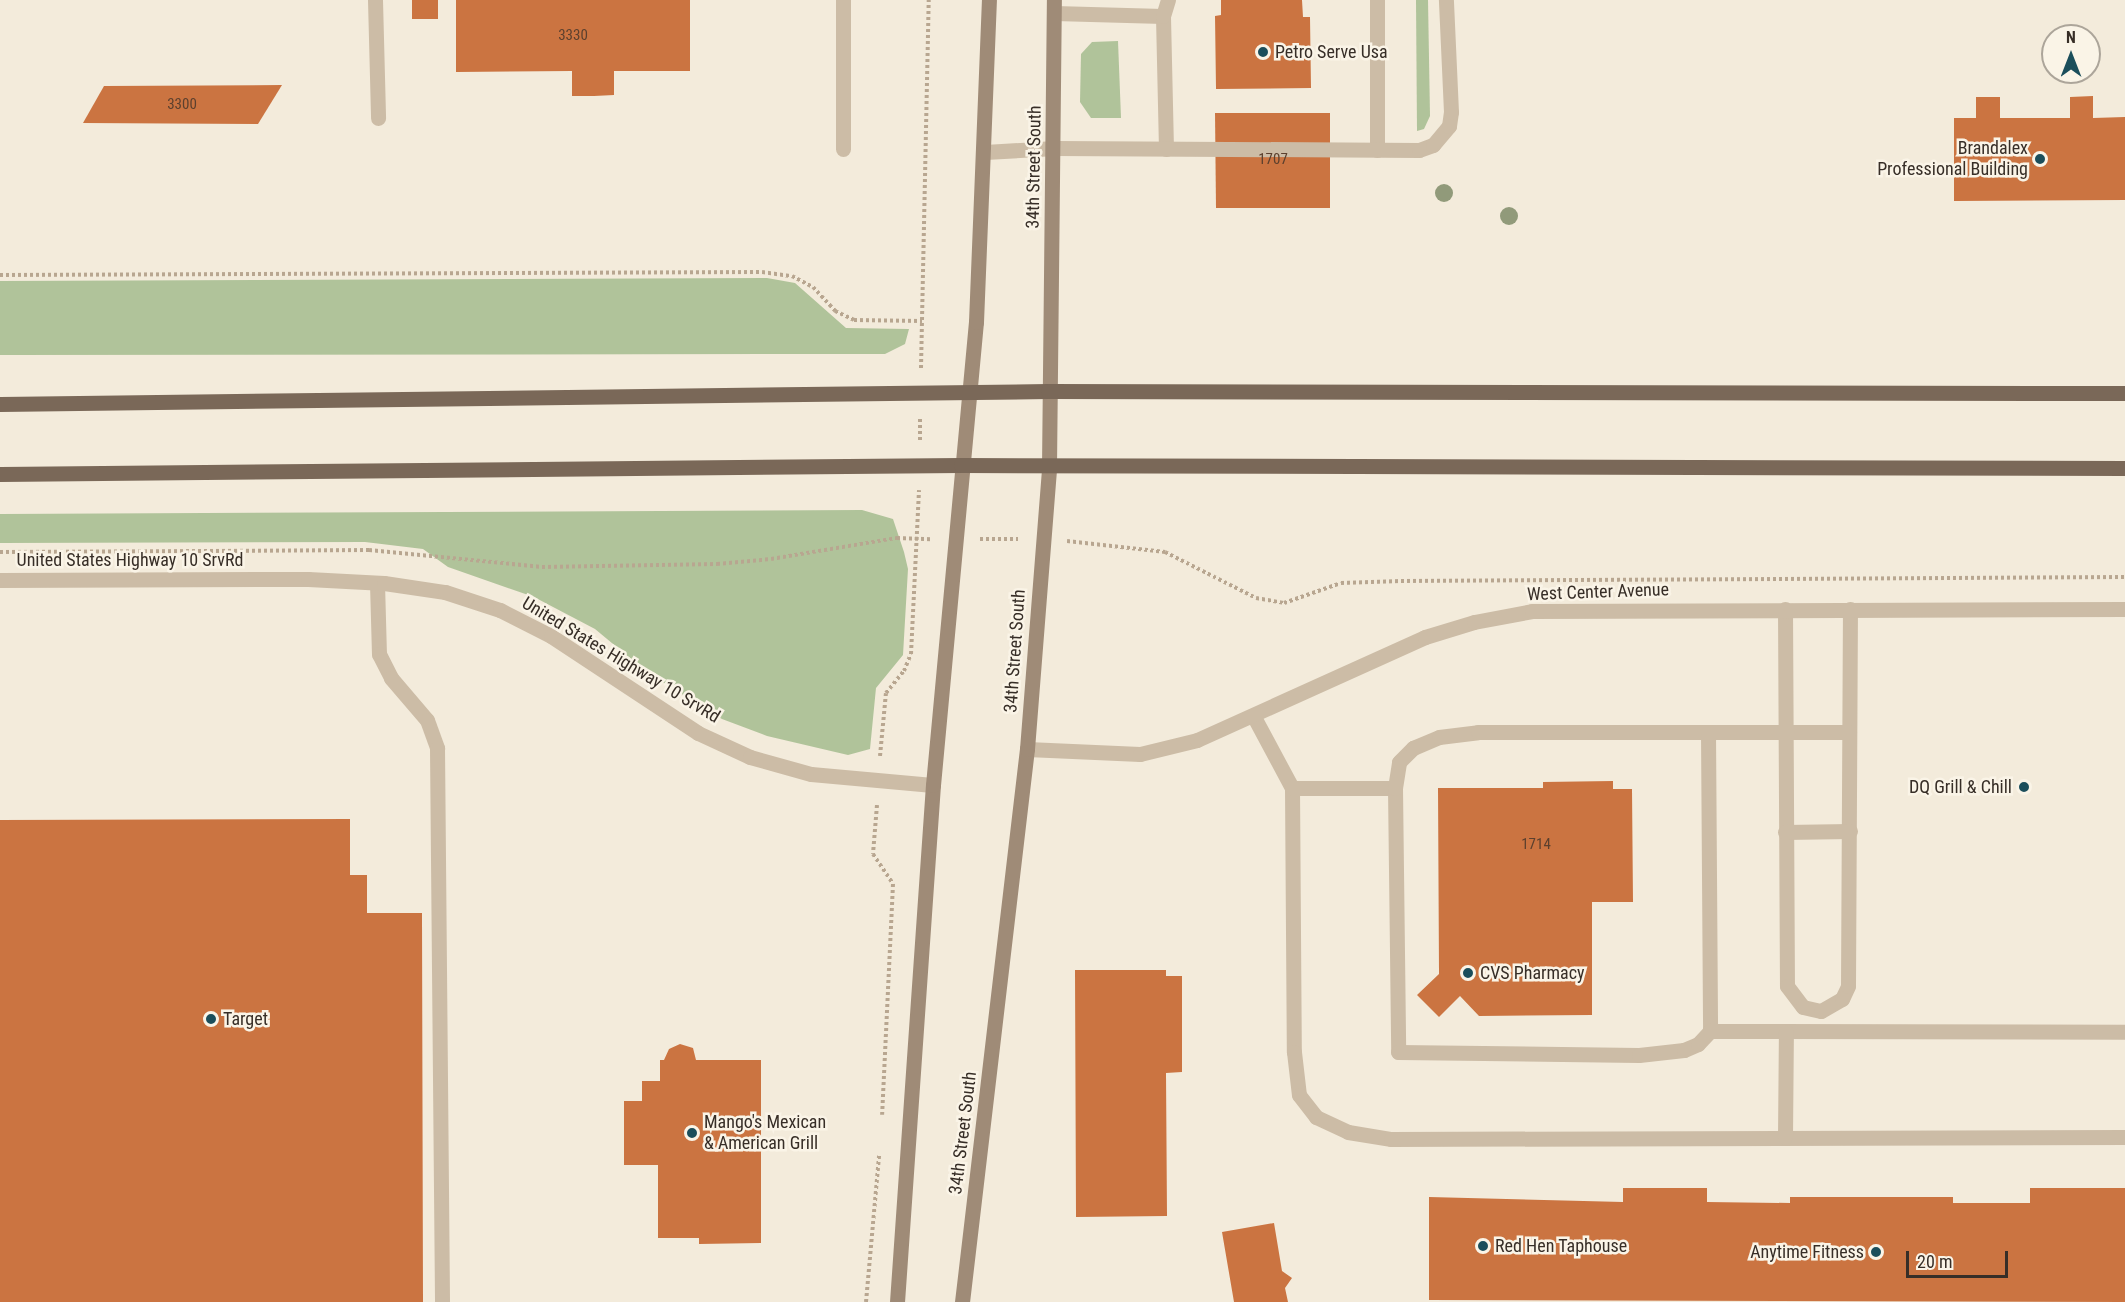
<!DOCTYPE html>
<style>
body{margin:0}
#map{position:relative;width:2125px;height:1302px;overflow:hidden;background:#f3ebdb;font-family:"Roboto Condensed",sans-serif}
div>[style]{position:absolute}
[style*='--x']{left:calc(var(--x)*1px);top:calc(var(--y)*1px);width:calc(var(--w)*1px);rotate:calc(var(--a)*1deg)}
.green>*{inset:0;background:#b0c39a}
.building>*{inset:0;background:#cb7441}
.path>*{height:4px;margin-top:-2px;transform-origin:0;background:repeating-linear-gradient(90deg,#b8a690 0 3px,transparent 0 6px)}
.service>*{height:15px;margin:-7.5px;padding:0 7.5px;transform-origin:7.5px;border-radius:7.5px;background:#ccbca6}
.minor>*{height:15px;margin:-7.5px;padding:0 7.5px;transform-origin:7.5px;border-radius:7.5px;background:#ccbca6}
.secondary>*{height:15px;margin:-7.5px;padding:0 7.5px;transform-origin:7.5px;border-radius:7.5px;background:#9f8b77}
.primary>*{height:15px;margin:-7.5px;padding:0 7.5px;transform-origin:7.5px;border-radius:7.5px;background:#7a6858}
.trees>*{width:18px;height:18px;margin:-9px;border-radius:50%;background:#919a7a}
.dots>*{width:16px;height:16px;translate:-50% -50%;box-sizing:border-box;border:3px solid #faf4e7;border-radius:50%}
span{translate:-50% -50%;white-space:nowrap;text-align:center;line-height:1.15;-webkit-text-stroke:5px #faf4e7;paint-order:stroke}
.number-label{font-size:15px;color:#5c402e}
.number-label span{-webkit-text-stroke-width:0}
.poi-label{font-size:18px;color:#372e27}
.left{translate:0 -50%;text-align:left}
.right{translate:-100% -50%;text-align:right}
.street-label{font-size:18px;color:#372e27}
.north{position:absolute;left:2041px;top:24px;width:60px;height:60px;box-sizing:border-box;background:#faf4e7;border:2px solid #aca59a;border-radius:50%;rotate:0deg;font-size:16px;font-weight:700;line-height:24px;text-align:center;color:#372e27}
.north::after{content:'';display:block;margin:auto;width:21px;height:27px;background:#1b4e5b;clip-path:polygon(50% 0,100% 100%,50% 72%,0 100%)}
.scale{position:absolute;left:1906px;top:1251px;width:102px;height:27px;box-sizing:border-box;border:3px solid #372e27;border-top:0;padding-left:8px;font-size:18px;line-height:21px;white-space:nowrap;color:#372e27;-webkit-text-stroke:4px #faf4e7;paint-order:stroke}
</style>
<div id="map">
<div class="green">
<i style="clip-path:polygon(1416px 0,1428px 0,1430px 116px,1424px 129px,1417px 131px)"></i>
<i style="clip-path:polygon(1118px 41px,1121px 118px,1091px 118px,1080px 102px,1081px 54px,1092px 42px)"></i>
<i style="clip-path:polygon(767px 278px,795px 283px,846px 328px,909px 329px,905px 344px,885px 354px,866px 354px,0 355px,0 281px)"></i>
<i style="clip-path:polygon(862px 510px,893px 519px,904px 552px,908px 569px,903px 655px,876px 688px,870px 749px,848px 755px,767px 736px,722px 719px,648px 673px,595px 629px,534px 597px,448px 567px,423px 549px,365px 542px,0 543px,0 514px)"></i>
</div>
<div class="building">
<i style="clip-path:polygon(412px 0,438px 0,438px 19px,412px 19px)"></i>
<i style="clip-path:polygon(456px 0,690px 0,690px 71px,614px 71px,614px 95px,594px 96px,572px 96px,572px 71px,456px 72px)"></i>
<i style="clip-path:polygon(1221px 0,1302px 0,1303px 17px,1310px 17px,1311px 88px,1216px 89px,1215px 16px,1221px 15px)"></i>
<i style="clip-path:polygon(282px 85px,258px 124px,83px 123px,104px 86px)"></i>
<i style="clip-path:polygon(2093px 96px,2093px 118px,2125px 117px,2125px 200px,1954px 201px,1954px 118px,1976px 118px,1976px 97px,2000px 97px,2000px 118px,2070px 118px,2070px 97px)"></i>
<i style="clip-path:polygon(1215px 113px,1330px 113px,1330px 208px,1216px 208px)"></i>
<i style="clip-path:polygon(1613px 781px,1613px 789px,1632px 789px,1633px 902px,1592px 902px,1592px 1015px,1479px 1016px,1460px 996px,1439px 1017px,1417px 995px,1439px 974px,1438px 788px,1543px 788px,1543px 782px)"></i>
<i style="clip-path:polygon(350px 819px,350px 875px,367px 875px,367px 913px,422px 913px,423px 1302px,0 1302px,0 820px)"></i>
<i style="clip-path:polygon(1075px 970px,1166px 970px,1166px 976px,1182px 976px,1182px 1072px,1166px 1073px,1167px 1216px,1076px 1217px)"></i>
<i style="clip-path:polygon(680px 1044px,693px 1048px,696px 1060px,761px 1060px,761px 1243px,699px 1244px,699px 1238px,658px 1238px,658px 1165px,624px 1165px,624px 1101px,642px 1101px,642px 1081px,660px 1081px,660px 1060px,664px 1060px,669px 1049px)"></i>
<i style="clip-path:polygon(1623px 1188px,1707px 1188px,1707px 1202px,1790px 1203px,1790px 1197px,1953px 1197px,1953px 1203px,2030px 1203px,2030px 1188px,2125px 1188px,2125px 1302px,1429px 1300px,1429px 1197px,1623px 1202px)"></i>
<i style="clip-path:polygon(1274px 1223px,1282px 1271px,1292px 1278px,1285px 1288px,1288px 1302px,1234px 1302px,1222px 1232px)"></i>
</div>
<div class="path">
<i style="--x:0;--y:275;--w:762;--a:-0.23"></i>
<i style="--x:762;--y:272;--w:30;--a:8"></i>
<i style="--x:792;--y:276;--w:24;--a:28"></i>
<i style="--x:813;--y:287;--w:33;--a:47"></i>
<i style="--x:835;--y:311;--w:21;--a:25"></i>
<i style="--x:854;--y:320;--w:68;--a:0.8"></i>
<i style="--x:921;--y:368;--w:368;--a:-88.8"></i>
<i style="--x:920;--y:440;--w:22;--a:-90"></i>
<i style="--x:980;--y:539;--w:38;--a:0"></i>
<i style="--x:1067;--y:541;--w:99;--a:6.4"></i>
<i style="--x:1165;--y:552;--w:102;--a:26.8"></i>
<i style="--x:1256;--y:598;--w:28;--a:10"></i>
<i style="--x:1284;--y:603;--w:60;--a:-19.3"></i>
<i style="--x:1341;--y:583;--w:60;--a:-1.9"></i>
<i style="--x:1401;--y:581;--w:724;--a:-0.32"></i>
<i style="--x:0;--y:552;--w:369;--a:-0.3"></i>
<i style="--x:369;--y:550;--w:174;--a:5.6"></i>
<i style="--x:542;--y:567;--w:175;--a:-1"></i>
<i style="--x:717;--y:564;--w:54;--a:-5.3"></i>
<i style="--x:771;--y:559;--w:128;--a:-9.5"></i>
<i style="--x:897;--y:538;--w:34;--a:2"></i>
<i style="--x:880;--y:756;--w:63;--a:-84.6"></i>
<i style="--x:886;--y:693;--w:28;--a:-51"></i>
<i style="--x:904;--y:671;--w:18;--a:-68"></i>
<i style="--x:911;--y:654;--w:164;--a:-87.2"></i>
<i style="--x:877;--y:805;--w:49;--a:94.7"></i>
<i style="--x:873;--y:854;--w:36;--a:56"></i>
<i style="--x:893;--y:884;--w:231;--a:92.7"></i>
<i style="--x:866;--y:1302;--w:147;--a:-84.9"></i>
</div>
<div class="service">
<i style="--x:375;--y:0;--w:118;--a:88.5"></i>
<i style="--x:843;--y:0;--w:149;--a:90"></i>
<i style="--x:1377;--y:0;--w:150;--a:90"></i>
<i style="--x:1054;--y:13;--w:109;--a:1.6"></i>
<i style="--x:1166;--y:149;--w:133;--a:-91.3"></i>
<i style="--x:1163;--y:16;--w:17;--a:-73"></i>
<i style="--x:985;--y:152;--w:70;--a:-3.3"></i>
<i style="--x:1055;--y:148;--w:364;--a:0.3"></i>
<i style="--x:1419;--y:150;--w:15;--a:-20"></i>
<i style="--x:1433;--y:145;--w:25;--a:-50"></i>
<i style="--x:1449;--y:126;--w:14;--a:-82"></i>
<i style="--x:1451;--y:112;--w:112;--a:-92.6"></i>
<i style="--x:377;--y:583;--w:71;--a:88.4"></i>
<i style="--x:379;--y:654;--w:27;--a:63"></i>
<i style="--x:391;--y:678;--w:55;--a:49.4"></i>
<i style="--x:427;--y:720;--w:30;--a:70"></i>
<i style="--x:437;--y:748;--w:554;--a:89.48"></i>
<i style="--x:1785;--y:609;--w:377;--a:89.7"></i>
<i style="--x:1787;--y:986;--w:26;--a:53"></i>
<i style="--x:1803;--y:1007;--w:18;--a:13"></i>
<i style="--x:1821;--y:1011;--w:24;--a:-30"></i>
<i style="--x:1842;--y:999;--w:14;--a:-65"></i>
<i style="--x:1848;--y:986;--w:377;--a:-89.7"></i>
<i style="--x:1254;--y:717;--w:81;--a:61.8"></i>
<i style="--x:1292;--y:788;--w:264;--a:89.6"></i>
<i style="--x:1294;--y:1052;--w:43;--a:83.4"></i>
<i style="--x:1299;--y:1095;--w:28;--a:52"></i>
<i style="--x:1316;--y:1117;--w:35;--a:25"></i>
<i style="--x:1348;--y:1132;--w:44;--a:9.2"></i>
<i style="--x:1391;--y:1139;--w:734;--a:-0.16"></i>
<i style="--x:1708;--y:732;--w:299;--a:89.6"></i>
<i style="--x:1292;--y:788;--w:103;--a:0"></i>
<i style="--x:1395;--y:788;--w:264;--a:89.3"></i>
<i style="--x:1398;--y:1052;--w:241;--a:0.7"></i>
<i style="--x:1639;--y:1055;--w:45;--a:-6.3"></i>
<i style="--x:1684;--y:1050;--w:15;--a:-23"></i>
<i style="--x:1698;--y:1044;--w:18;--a:-47"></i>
<i style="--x:1710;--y:1031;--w:415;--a:0.1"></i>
<i style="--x:1395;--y:788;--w:26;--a:-81"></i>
<i style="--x:1399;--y:762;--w:20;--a:-45"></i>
<i style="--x:1413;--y:748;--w:28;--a:-23"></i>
<i style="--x:1439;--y:737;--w:39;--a:-7"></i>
<i style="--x:1478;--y:732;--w:371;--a:0"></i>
<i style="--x:1785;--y:832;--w:65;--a:-0.9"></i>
<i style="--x:1785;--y:1137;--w:105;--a:-89.5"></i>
</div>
<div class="minor">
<i style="--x:0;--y:580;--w:308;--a:-0.2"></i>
<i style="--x:308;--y:579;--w:76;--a:3"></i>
<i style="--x:384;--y:583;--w:62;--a:8.4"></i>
<i style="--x:445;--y:592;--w:58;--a:18.1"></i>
<i style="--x:500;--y:610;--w:57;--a:27"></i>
<i style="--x:551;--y:636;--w:176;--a:33.4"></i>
<i style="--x:698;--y:733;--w:57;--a:24.8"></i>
<i style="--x:750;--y:757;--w:63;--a:15.6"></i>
<i style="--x:811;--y:774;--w:122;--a:5.2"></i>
<i style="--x:1027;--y:749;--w:113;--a:2.5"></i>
<i style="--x:1140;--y:754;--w:59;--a:-13.8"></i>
<i style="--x:1197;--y:740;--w:250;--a:-24.3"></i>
<i style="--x:1425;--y:637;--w:51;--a:-17"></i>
<i style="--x:1474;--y:622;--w:59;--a:-10.7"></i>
<i style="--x:1532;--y:611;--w:593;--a:-0.19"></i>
</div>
<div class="secondary">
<i style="--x:897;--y:1302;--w:518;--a:-86.02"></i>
<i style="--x:933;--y:785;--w:465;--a:-84.7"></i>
<i style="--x:976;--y:322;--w:322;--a:-87.7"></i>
<i style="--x:962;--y:1302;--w:557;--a:-83.3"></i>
<i style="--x:1027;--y:749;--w:283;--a:-85.5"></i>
<i style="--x:1049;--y:467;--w:467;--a:-89.4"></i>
</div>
<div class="primary">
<i style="--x:0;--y:404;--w:1048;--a:-0.71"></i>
<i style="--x:1048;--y:391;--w:1077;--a:0.11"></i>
<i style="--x:0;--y:474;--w:961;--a:-0.54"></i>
<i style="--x:961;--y:465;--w:1164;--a:0.15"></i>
</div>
<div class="trees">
<i style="left:1444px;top:193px"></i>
<i style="left:1509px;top:216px"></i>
</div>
<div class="dots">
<i style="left:1263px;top:52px;background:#1b4e5b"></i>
<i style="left:2040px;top:159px;background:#1b4e5b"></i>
<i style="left:2024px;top:787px;background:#1b4e5b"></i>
<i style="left:1468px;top:973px;background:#1b4e5b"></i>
<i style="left:211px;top:1019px;background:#1b4e5b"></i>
<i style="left:692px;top:1133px;background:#1b4e5b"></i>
<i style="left:1483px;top:1246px;background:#1b4e5b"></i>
<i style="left:1876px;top:1252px;background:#1b4e5b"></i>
</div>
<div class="number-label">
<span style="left:573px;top:36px">3330</span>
<span style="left:182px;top:105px">3300</span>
<span style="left:1273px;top:160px">1707</span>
<span style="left:1536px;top:845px">1714</span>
</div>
<div class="poi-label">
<span class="left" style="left:1275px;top:52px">Petro Serve Usa</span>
<span class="right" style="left:2028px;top:159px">Brandalex<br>Professional Building</span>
<span class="right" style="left:2012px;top:787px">DQ Grill &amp; Chill</span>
<span class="left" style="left:1480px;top:973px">CVS Pharmacy</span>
<span class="left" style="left:223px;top:1019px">Target</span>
<span class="left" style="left:704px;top:1133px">Mango's Mexican<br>&amp; American Grill</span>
<span class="left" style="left:1495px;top:1246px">Red Hen Taphouse</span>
<span class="right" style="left:1864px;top:1252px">Anytime Fitness</span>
</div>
<div class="street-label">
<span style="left:1034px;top:167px;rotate:-89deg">34th Street South</span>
<span style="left:130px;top:560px">United States Highway 10 SrvRd</span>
<span style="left:1598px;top:592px;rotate:-2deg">West Center Avenue</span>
<span style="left:1015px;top:651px;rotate:-86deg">34th Street South</span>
<span style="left:621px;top:660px;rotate:31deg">United States Highway 10 SrvRd</span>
<span style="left:963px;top:1133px;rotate:-83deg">34th Street South</span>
</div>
<div class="north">N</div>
<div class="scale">20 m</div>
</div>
